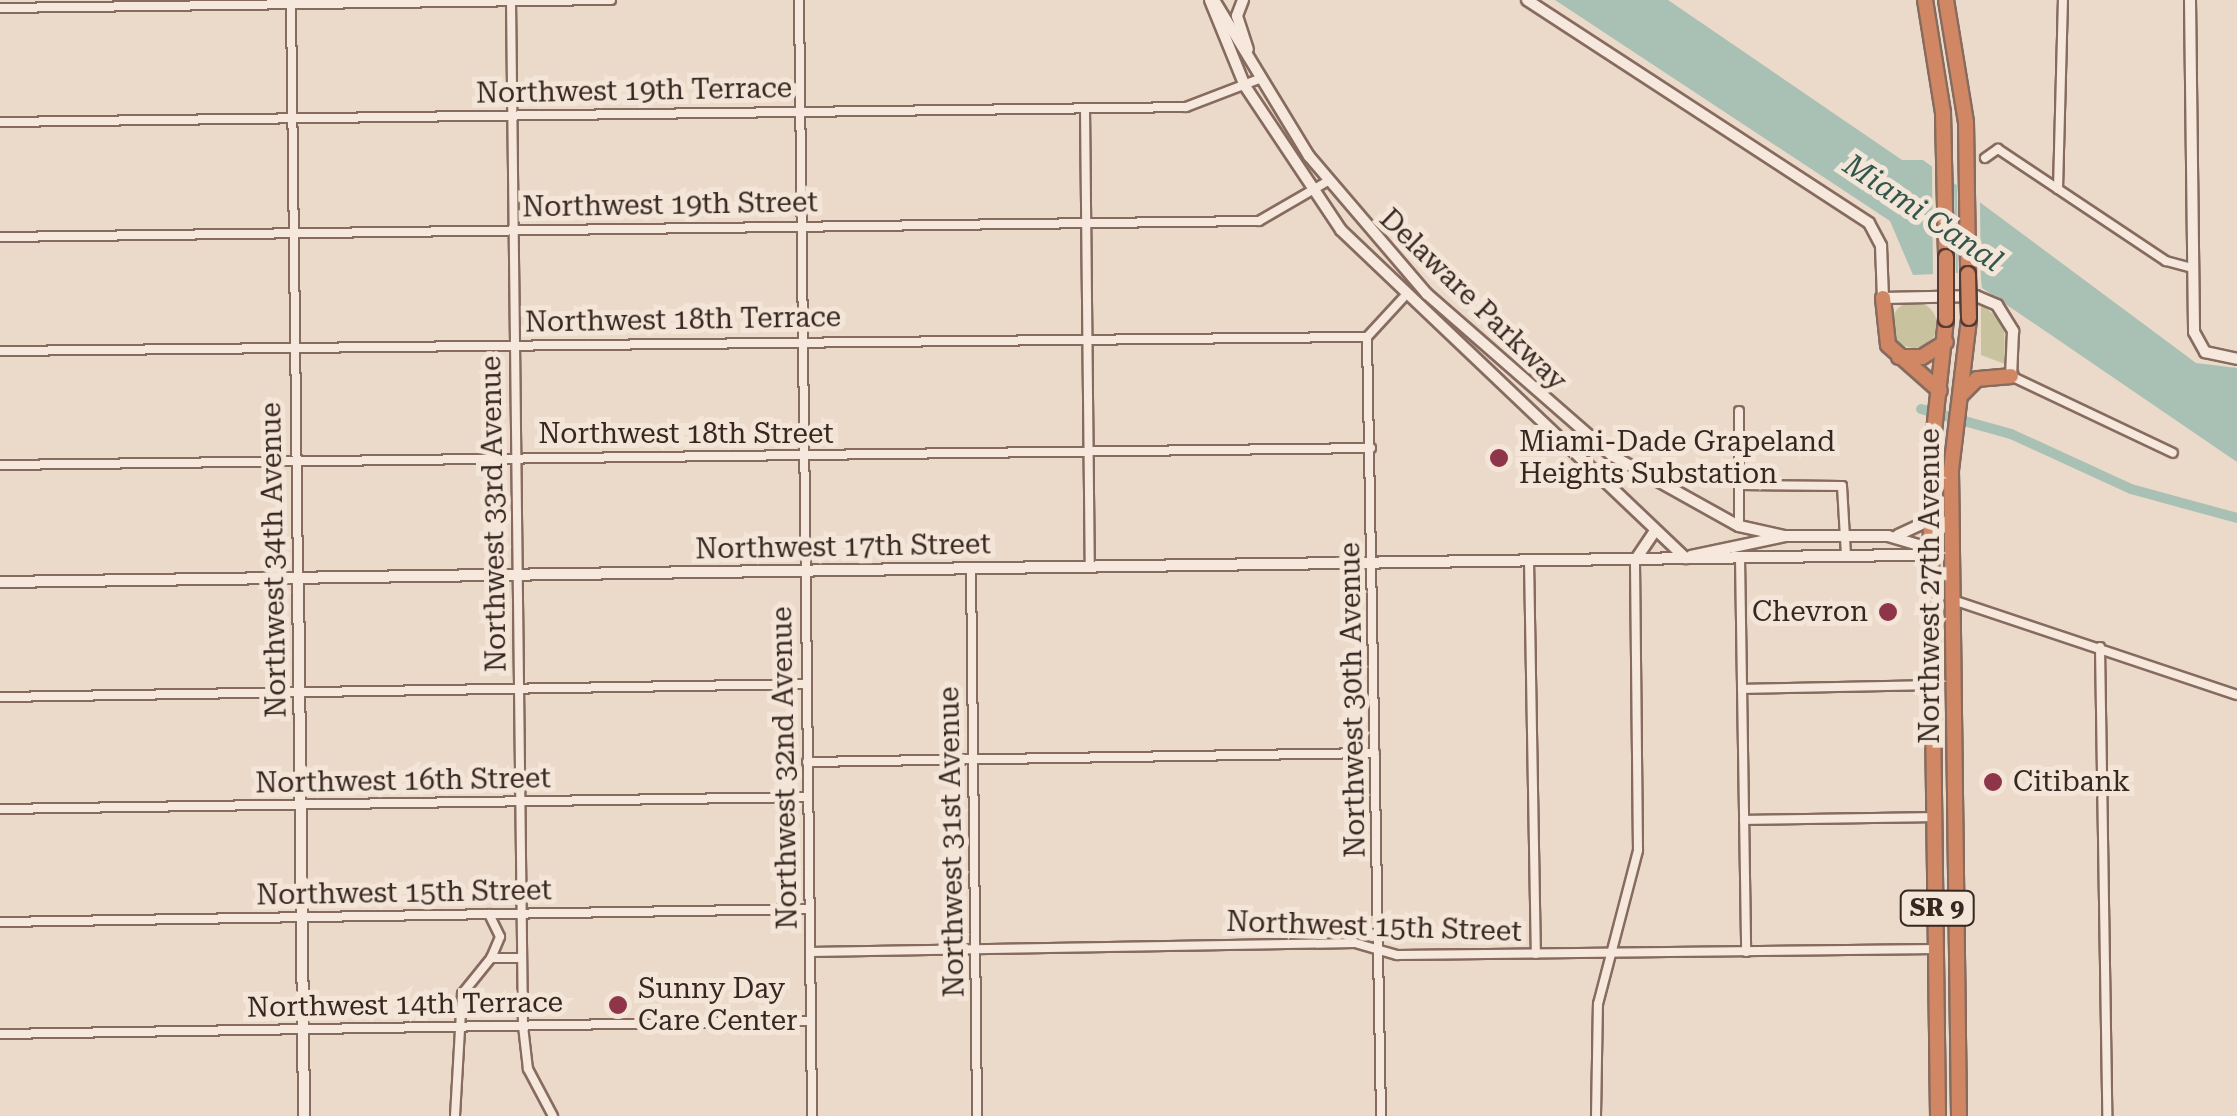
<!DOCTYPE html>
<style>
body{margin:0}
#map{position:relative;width:2237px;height:1116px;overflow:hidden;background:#ebd9c9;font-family:"Roboto Serif",serif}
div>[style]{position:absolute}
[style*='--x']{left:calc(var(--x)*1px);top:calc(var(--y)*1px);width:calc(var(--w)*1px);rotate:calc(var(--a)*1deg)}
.green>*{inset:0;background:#c8c39e}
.round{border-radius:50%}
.water>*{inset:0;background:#a9c0b4}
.pier>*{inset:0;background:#ebd9c9}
.canal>*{height:10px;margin:-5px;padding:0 5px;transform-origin:5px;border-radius:5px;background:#a9c0b4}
.roads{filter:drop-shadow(2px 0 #866b5f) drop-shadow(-2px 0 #866b5f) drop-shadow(0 2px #866b5f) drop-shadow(0 -2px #866b5f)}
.street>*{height:8px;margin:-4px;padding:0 4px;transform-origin:4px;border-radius:4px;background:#f6e8dc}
.secondary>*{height:10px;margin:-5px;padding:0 5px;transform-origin:5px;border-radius:5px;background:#f6e8dc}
.highway>*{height:14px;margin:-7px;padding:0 7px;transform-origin:7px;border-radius:7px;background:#d18763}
.bridges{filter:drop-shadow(2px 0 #543b33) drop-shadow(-2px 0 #543b33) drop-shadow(0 2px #543b33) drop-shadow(0 -2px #543b33)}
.highway-bridge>*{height:14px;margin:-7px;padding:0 7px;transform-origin:7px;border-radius:7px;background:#d18763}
.dots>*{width:28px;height:28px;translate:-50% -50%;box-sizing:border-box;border:5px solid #f3e5d8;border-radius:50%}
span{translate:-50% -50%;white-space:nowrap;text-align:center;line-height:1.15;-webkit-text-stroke:10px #f3e5d8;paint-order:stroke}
.shield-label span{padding:2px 8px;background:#f3e5d8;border:2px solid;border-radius:8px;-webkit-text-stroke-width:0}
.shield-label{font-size:25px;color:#372721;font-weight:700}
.street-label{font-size:28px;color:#372721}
.poi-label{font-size:28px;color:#372721}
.left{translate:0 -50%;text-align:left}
.right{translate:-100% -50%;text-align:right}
.water-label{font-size:30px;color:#32564b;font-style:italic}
</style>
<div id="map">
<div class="green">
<i class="round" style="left:1891px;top:302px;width:46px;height:46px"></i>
<i style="clip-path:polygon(1981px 304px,2004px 323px,2005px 364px,1981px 355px)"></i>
</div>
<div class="water">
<i style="clip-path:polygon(1555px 0,1668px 0,1902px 160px,1923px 160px,2196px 363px,2237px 368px,2237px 462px,1982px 288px,1980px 272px,1913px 275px,1890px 221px)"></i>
</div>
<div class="pier">
<i style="clip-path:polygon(1932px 164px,1954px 182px,1956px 278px,1933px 279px)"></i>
<i style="clip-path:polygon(1957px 183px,1980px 200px,1981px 293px,1976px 277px,1958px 278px)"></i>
</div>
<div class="canal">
<i style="--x:1921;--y:409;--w:93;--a:15.5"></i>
<i style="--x:2011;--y:434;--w:132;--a:24.6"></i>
<i style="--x:2131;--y:489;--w:110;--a:15.3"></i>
</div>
<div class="roads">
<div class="street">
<i style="--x:799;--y:0;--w:1116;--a:89.33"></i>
<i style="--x:511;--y:1;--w:1025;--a:89.33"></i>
<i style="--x:523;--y:1026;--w:43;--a:83.4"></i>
<i style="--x:528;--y:1069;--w:53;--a:62"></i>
<i style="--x:291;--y:4;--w:573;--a:89.3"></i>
<i style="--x:0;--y:8;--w:611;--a:-0.75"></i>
<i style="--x:1085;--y:109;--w:457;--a:89.4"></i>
<i style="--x:0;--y:122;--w:1186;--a:-0.72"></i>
<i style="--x:1186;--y:107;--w:81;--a:-20.9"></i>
<i style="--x:1985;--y:158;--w:16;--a:-35"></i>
<i style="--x:1998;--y:149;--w:202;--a:33.7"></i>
<i style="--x:2166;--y:261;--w:28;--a:15"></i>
<i style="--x:2058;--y:189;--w:189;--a:-88.5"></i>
<i style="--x:0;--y:237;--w:1259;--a:-0.73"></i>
<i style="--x:1259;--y:221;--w:80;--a:-30.1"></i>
<i style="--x:1367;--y:337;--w:779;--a:88.97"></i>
<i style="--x:1367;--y:337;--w:53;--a:-47.3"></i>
<i style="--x:0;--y:351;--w:1367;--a:-0.59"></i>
<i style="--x:2011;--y:376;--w:179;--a:25.4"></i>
<i style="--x:0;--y:465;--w:1371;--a:-0.71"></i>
<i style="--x:1740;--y:485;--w:102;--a:0.6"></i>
<i style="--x:1842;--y:486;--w:69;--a:86.7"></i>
<i style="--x:1739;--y:526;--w:115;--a:-90"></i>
<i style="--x:1740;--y:558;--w:394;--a:89.1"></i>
<i style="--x:1529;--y:560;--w:394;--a:89"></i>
<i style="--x:971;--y:567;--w:549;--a:89.37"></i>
<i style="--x:1953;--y:600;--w:299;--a:18.5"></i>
<i style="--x:2100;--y:647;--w:469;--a:89.1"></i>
<i style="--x:1742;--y:689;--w:190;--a:-1.2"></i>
<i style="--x:0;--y:697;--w:806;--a:-0.92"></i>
<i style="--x:807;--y:762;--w:568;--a:-0.91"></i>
<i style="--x:0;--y:809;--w:807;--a:-0.85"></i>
<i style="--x:1744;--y:820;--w:191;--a:-0.9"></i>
<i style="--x:489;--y:914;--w:25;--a:64"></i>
<i style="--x:500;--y:937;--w:23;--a:113"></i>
<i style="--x:0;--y:922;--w:809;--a:-0.92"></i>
<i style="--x:810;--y:952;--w:545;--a:-0.95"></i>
<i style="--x:1355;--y:943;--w:44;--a:15.9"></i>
<i style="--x:1397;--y:955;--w:540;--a:-0.64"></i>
<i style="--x:0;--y:1034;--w:811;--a:-0.92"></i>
<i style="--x:455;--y:1116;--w:122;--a:-86.7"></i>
<i style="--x:462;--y:994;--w:46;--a:-51.1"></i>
<i style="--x:491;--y:958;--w:30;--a:0"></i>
<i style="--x:1596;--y:1116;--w:112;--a:-89"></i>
<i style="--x:1598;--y:1004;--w:159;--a:-75.4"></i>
<i style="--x:1638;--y:850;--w:291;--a:-90.6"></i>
</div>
<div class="secondary">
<i style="--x:1210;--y:0;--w:93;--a:67.9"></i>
<i style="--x:1245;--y:86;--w:173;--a:56.3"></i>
<i style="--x:1341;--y:230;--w:476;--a:43.6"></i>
<i style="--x:1214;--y:0;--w:183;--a:58.7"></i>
<i style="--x:1309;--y:156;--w:182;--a:49.5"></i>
<i style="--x:1427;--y:294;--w:247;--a:41.1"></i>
<i style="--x:1613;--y:456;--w:144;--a:29.1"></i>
<i style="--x:1739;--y:526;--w:47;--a:12.3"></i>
<i style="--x:1243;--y:0;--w:17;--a:111"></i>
<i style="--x:1237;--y:16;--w:35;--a:72"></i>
<i style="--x:1527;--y:0;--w:408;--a:33.1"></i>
<i style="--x:1869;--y:223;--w:26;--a:62"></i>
<i style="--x:1881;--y:246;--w:52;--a:87.8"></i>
<i style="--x:1883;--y:298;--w:93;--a:-1.2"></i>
<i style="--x:1976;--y:296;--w:23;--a:23"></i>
<i style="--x:1997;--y:305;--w:31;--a:58"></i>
<i style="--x:2013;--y:331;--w:45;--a:92.5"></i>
<i style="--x:2190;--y:0;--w:332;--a:89.3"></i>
<i style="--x:2194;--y:332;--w:23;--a:61"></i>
<i style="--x:2205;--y:352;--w:33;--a:12"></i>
<i style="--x:1898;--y:535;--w:35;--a:-25"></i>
<i style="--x:1691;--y:556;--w:96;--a:-12"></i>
<i style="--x:1785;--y:536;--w:103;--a:0"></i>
<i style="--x:1888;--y:536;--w:46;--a:16.5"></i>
<i style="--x:1636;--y:559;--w:34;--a:-56"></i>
<i style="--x:298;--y:577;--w:539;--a:89.36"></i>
<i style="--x:0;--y:582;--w:1920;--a:-0.81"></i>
<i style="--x:1920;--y:555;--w:46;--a:-51.1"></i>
</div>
<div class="highway">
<i style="--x:1925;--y:0;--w:113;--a:80.9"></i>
<i style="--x:1943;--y:112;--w:145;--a:88.8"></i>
<i style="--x:1946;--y:0;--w:124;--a:80.7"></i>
<i style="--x:1966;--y:122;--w:152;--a:89.2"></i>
<i style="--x:1883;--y:298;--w:47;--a:83.9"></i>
<i style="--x:1888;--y:345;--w:69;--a:41.5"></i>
<i style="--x:1899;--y:357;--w:23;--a:0"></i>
<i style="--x:1922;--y:357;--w:28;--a:-32"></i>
<i style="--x:1962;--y:394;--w:21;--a:-45"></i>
<i style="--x:1977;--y:379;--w:34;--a:-5"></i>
<i style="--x:1938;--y:1116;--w:647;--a:-90.71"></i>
<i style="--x:1930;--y:469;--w:151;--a:-83.9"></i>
<i style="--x:1959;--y:1116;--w:646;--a:-90.71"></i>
<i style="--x:1951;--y:470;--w:153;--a:-83.2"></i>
</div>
</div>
<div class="bridges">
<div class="highway-bridge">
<i style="--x:1946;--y:257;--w:62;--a:90"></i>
<i style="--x:1968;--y:274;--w:44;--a:88.7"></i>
</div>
</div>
<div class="dots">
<i style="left:1499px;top:458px;background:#8f354a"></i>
<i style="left:1888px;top:612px;background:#8f354a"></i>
<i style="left:1993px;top:782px;background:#8f354a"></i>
<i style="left:618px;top:1005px;background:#8f354a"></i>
</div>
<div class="shield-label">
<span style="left:1937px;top:908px">SR 9</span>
</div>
<div class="street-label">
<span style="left:634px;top:91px;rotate:-1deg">Northwest 19th Terrace</span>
<span style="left:670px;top:205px;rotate:-1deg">Northwest 19th Street</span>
<span style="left:1473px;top:300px;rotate:44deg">Delaware Parkway</span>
<span style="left:683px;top:320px;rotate:-1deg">Northwest 18th Terrace</span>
<span style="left:686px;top:434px">Northwest 18th Street</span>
<span style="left:494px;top:514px;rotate:-91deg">Northwest 33rd Avenue</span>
<span style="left:843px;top:547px;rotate:-1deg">Northwest 17th Street</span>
<span style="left:274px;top:560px;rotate:-91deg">Northwest 34th Avenue</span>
<span style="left:1930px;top:586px;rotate:-90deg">Northwest 27th Avenue</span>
<span style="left:1353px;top:700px;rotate:-91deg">Northwest 30th Avenue</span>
<span style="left:785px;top:768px;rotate:-91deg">Northwest 32nd Avenue</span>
<span style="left:403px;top:781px;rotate:-1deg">Northwest 16th Street</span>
<span style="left:952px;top:842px;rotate:-91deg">Northwest 31st Avenue</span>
<span style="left:404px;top:893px;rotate:-1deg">Northwest 15th Street</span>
<span style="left:1374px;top:927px;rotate:2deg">Northwest 15th Street</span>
<span style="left:405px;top:1005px;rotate:-1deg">Northwest 14th Terrace</span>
</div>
<div class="poi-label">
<span class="left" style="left:1519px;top:458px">Miami-Dade Grapeland<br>Heights Substation</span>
<span class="right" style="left:1868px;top:612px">Chevron</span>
<span class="left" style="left:2013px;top:782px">Citibank</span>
<span class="left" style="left:638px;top:1005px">Sunny Day<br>Care Center</span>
</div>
<div class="water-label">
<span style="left:1923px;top:213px;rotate:34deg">Miami Canal</span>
</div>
</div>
